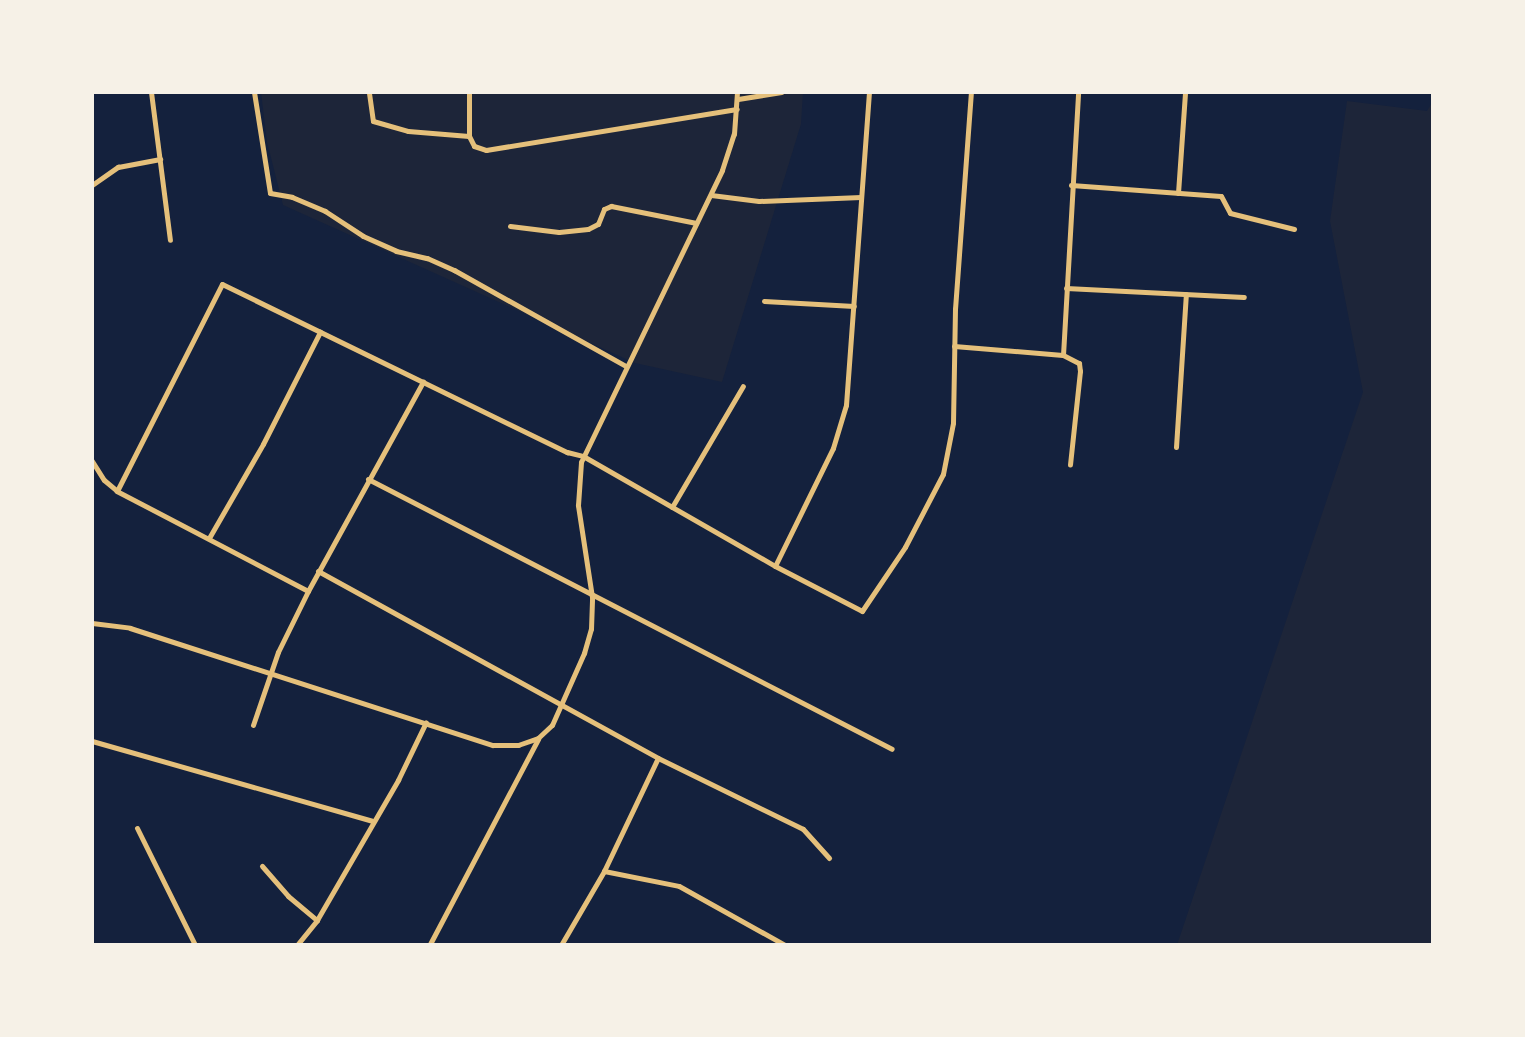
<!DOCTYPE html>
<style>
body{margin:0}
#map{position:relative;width:1525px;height:1037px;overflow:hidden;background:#14213d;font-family:"Noto Sans",sans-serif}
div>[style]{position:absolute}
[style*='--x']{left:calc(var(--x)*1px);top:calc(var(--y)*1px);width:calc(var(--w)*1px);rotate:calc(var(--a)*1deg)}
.green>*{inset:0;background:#1d2539}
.minor>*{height:5px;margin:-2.5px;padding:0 2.5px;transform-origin:2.5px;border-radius:2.5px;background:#e5c07b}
span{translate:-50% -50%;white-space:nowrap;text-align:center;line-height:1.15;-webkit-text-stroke:8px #f6f1e7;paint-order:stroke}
.frame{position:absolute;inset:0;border:94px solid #f6f1e7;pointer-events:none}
</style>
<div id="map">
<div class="green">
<i style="clip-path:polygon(261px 92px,803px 92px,801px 124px,722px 382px,635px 363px,283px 205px,267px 142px)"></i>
<i style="clip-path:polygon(1347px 101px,1427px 111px,1433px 101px,1433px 945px,1177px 945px,1363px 392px,1330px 221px)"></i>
</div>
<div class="minor">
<i style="--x:151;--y:92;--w:149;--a:82.7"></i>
<i style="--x:254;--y:92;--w:102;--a:81"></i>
<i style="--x:270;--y:193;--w:22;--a:10"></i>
<i style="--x:292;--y:197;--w:36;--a:23"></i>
<i style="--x:325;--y:211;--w:45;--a:33.3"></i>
<i style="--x:363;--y:236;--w:36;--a:24"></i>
<i style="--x:396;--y:251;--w:32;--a:13"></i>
<i style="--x:427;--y:258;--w:30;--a:24"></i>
<i style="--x:454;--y:270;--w:197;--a:29.2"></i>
<i style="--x:469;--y:92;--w:44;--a:90"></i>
<i style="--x:469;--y:136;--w:11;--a:63"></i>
<i style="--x:474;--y:146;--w:13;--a:18"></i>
<i style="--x:486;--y:150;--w:254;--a:-9.3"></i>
<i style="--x:369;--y:93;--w:28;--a:82"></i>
<i style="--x:373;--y:121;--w:36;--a:16"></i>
<i style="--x:408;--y:131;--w:61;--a:4.7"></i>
<i style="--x:738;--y:99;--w:44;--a:-9.2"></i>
<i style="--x:92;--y:185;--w:32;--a:-35"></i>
<i style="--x:118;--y:167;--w:43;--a:-10.8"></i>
<i style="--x:1071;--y:185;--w:150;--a:4.2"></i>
<i style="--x:1221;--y:196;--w:19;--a:62"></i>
<i style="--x:1230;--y:213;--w:66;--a:14"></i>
<i style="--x:1178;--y:193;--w:101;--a:-86"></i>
<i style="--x:711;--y:195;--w:48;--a:7.1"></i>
<i style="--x:759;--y:201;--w:102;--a:-2.2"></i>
<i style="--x:510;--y:226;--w:49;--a:7"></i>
<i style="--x:559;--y:232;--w:29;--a:-6"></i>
<i style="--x:588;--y:229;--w:11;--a:-27"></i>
<i style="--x:598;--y:224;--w:16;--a:-68"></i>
<i style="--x:604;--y:209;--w:8;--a:-23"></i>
<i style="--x:611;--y:206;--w:87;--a:11.3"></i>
<i style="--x:1066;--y:288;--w:178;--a:2.9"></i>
<i style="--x:764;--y:301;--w:90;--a:3.2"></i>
<i style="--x:954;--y:346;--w:109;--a:4.7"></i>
<i style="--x:1063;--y:355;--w:263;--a:-86.7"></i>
<i style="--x:1063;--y:355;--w:18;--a:27"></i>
<i style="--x:1079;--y:363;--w:8;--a:83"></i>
<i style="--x:1080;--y:371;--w:94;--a:96.1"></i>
<i style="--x:1176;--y:447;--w:153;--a:-86.3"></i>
<i style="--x:92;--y:461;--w:22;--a:58"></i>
<i style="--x:104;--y:480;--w:17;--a:40"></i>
<i style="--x:368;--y:479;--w:589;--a:27.26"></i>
<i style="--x:672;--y:507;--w:140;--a:-59.6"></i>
<i style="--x:209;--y:538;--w:108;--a:-60.1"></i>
<i style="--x:263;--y:444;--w:126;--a:-63"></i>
<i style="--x:775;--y:566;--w:98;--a:27.3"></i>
<i style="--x:862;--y:611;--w:77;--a:-56.1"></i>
<i style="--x:905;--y:547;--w:82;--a:-62.5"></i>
<i style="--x:943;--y:474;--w:52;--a:-78.9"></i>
<i style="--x:953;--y:423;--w:114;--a:-89"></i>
<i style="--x:955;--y:309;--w:218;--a:-85.8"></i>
<i style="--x:318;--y:571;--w:388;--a:28.8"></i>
<i style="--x:658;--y:758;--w:161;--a:26.1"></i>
<i style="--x:803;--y:829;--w:39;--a:48"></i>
<i style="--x:308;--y:591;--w:216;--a:-152.4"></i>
<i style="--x:117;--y:491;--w:232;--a:-63.1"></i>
<i style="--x:222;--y:284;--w:384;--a:26"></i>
<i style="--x:567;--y:452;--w:16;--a:14"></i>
<i style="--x:583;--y:456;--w:221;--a:29.8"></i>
<i style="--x:775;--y:566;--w:131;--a:-63.8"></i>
<i style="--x:833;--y:448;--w:45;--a:-73.2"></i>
<i style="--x:846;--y:405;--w:314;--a:-85.8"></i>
<i style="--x:92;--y:623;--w:38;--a:7"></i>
<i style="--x:130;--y:628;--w:381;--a:17.9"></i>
<i style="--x:493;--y:745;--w:25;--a:0"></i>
<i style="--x:518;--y:745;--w:21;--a:-19"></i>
<i style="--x:538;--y:738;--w:19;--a:-43"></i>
<i style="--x:552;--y:725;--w:79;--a:-66"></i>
<i style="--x:584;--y:653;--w:25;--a:-74"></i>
<i style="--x:591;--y:629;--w:32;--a:-88"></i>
<i style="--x:592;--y:597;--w:93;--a:-98.7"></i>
<i style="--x:578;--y:505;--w:43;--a:-86"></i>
<i style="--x:581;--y:462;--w:324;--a:-64.2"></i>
<i style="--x:722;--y:170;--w:38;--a:-72"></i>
<i style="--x:734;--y:134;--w:42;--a:-85.9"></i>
<i style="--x:253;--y:725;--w:77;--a:-71.1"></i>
<i style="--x:278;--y:652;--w:68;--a:-63.8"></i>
<i style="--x:308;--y:591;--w:239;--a:-61.2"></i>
<i style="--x:92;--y:741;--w:291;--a:15.9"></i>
<i style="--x:137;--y:828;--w:131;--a:63.6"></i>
<i style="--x:262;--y:866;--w:40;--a:49"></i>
<i style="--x:288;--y:896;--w:38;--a:40"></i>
<i style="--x:604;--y:871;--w:125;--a:-64.5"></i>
<i style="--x:430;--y:944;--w:232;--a:-62.2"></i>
<i style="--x:297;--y:945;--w:32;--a:-51"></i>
<i style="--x:317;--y:920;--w:162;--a:-59.9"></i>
<i style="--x:398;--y:780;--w:64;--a:-64.2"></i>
<i style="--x:561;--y:945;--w:86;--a:-59.8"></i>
<i style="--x:604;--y:871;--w:76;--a:11.3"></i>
<i style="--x:679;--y:886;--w:121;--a:29.1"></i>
</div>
<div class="frame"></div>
</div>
